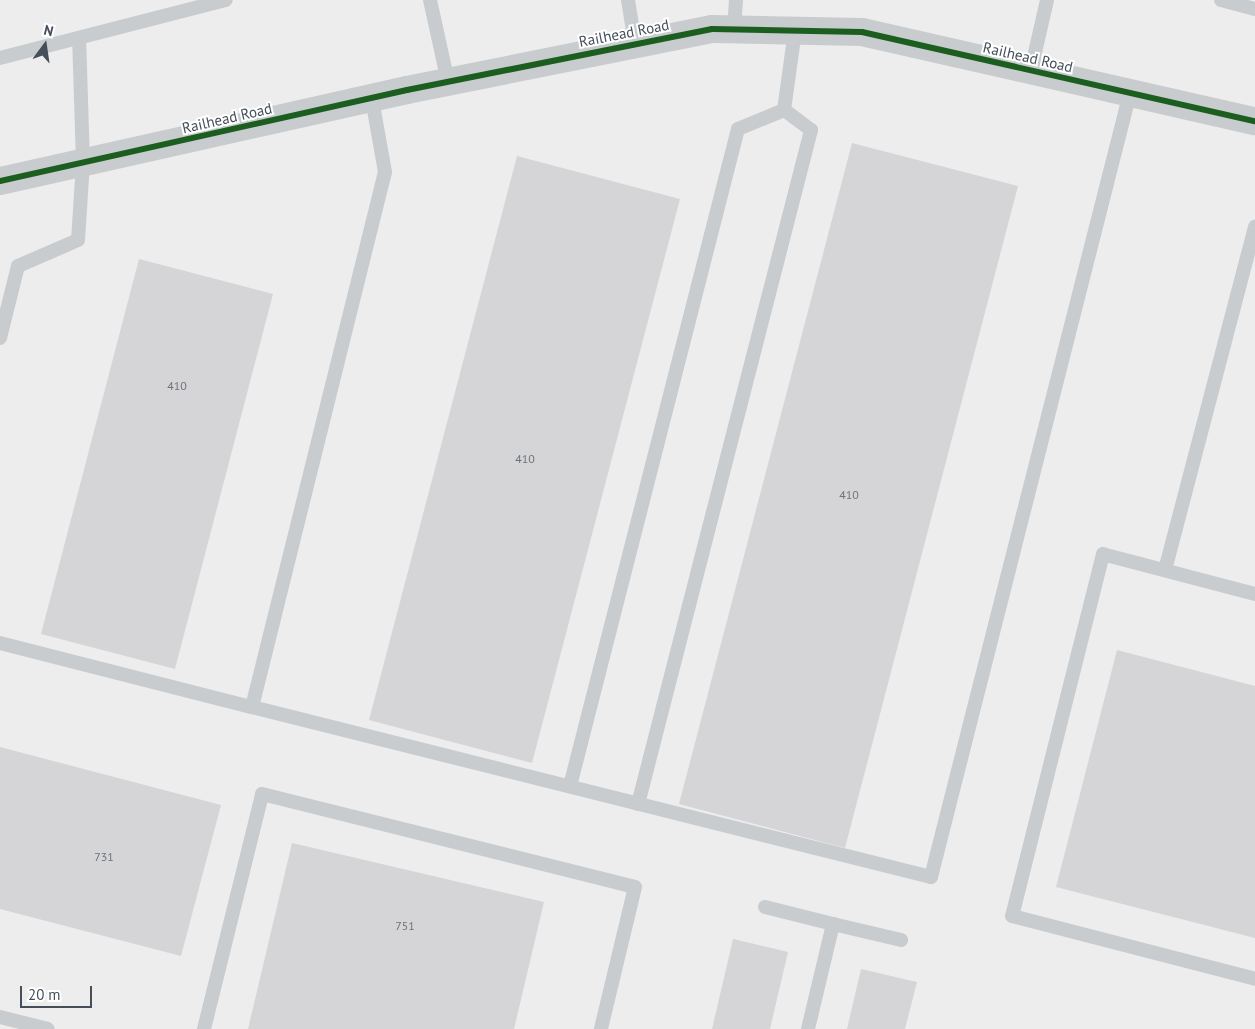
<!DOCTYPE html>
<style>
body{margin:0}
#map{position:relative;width:1255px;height:1029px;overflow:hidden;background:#eeeded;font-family:"PT Sans",sans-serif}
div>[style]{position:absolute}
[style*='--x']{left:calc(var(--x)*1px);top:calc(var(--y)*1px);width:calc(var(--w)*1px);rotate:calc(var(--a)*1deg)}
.building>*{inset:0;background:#d5d5d7}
.service>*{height:14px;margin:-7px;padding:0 7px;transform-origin:7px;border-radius:7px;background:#c9ccce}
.minor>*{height:28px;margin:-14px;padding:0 14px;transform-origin:14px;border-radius:14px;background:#c9ccce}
.cycleway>*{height:6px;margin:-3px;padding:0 3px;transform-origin:3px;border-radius:3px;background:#1b5e20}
span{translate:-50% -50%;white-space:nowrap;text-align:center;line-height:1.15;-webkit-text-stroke:4px #fff;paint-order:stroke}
.number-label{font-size:12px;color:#6a727a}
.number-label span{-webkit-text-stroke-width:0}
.street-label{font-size:15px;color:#444f5a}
.north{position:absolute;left:20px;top:20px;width:50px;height:50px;-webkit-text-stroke:4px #fff;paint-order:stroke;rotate:14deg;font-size:14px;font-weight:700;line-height:20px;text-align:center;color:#444f5a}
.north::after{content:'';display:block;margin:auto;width:18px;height:22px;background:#444f5a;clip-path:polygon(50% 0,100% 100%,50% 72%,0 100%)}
.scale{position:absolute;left:20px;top:986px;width:72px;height:22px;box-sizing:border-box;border:2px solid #444f5a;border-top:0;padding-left:6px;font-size:15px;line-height:18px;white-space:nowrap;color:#444f5a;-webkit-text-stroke:4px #fff;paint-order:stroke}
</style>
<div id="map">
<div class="building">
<i style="clip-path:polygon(852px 143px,1018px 186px,845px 848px,679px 804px)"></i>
<i style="clip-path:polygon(517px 156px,680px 199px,532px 763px,369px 720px)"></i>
<i style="clip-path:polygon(139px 259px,273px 294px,175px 669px,41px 634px)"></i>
<i style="clip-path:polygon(1117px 650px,1255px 686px,1255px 938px,1056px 887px)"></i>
<i style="clip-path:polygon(0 747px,221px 805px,181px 956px,0 909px)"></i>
<i style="clip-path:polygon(292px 843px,544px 902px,514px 1029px,248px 1029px)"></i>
<i style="clip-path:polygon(733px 939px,788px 952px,770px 1029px,712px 1029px)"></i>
<i style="clip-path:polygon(861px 969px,917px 982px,905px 1029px,847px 1029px)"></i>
</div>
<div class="service">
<i style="--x:430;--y:0;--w:84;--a:77.6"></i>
<i style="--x:628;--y:0;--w:44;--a:80.8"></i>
<i style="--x:1221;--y:0;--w:35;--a:15"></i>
<i style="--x:734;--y:29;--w:29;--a:-86"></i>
<i style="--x:0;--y:58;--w:233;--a:-14.4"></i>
<i style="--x:1031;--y:70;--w:72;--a:-77.1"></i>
<i style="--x:0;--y:338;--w:74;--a:-76"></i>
<i style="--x:18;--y:266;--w:65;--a:-23.4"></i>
<i style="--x:78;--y:240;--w:77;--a:-86.3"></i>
<i style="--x:83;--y:163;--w:125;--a:-91.8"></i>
<i style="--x:1165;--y:570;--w:355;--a:-75.3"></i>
<i style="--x:1255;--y:594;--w:157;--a:-165.3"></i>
<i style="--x:1103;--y:554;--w:373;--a:104.1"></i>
<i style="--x:1012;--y:916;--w:251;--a:14.5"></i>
<i style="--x:0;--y:643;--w:260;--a:14.3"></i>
<i style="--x:252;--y:707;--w:551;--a:-76.04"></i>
<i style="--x:385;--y:172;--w:74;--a:-100.1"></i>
<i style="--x:252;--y:707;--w:700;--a:14.06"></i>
<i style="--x:931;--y:877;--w:809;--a:-75.76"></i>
<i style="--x:570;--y:786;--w:678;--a:-75.66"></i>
<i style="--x:738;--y:129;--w:50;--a:-22.4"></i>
<i style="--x:784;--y:110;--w:80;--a:-82.1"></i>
<i style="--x:638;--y:804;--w:696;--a:-75.6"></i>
<i style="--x:811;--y:130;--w:34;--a:-143"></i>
<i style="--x:765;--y:907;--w:70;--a:14"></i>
<i style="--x:833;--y:924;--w:108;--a:103.4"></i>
<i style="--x:833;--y:924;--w:70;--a:13.2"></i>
<i style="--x:0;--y:1017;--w:49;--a:14"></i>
<i style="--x:204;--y:1029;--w:242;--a:-76.1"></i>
<i style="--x:262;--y:794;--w:384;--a:14"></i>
<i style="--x:635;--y:887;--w:146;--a:103.5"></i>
</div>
<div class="minor">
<i style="--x:0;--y:181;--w:417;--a:-12.6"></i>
<i style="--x:407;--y:90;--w:311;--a:-11.3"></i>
<i style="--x:712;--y:29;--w:150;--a:1.1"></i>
<i style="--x:862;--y:32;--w:403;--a:12.8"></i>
</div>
<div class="cycleway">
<i style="--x:0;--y:181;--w:417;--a:-12.6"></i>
<i style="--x:407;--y:90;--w:311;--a:-11.3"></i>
<i style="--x:712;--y:29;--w:150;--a:1.1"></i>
<i style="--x:862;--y:32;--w:403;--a:12.8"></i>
</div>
<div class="number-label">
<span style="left:177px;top:386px">410</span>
<span style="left:525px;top:459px">410</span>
<span style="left:849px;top:495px">410</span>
<span style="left:104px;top:857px">731</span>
<span style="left:405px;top:926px">751</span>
</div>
<div class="street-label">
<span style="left:624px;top:33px;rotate:-11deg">Railhead Road</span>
<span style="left:1028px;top:57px;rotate:13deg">Railhead Road</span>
<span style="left:227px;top:118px;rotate:-13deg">Railhead Road</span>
</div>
<div class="north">N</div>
<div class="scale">20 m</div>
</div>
